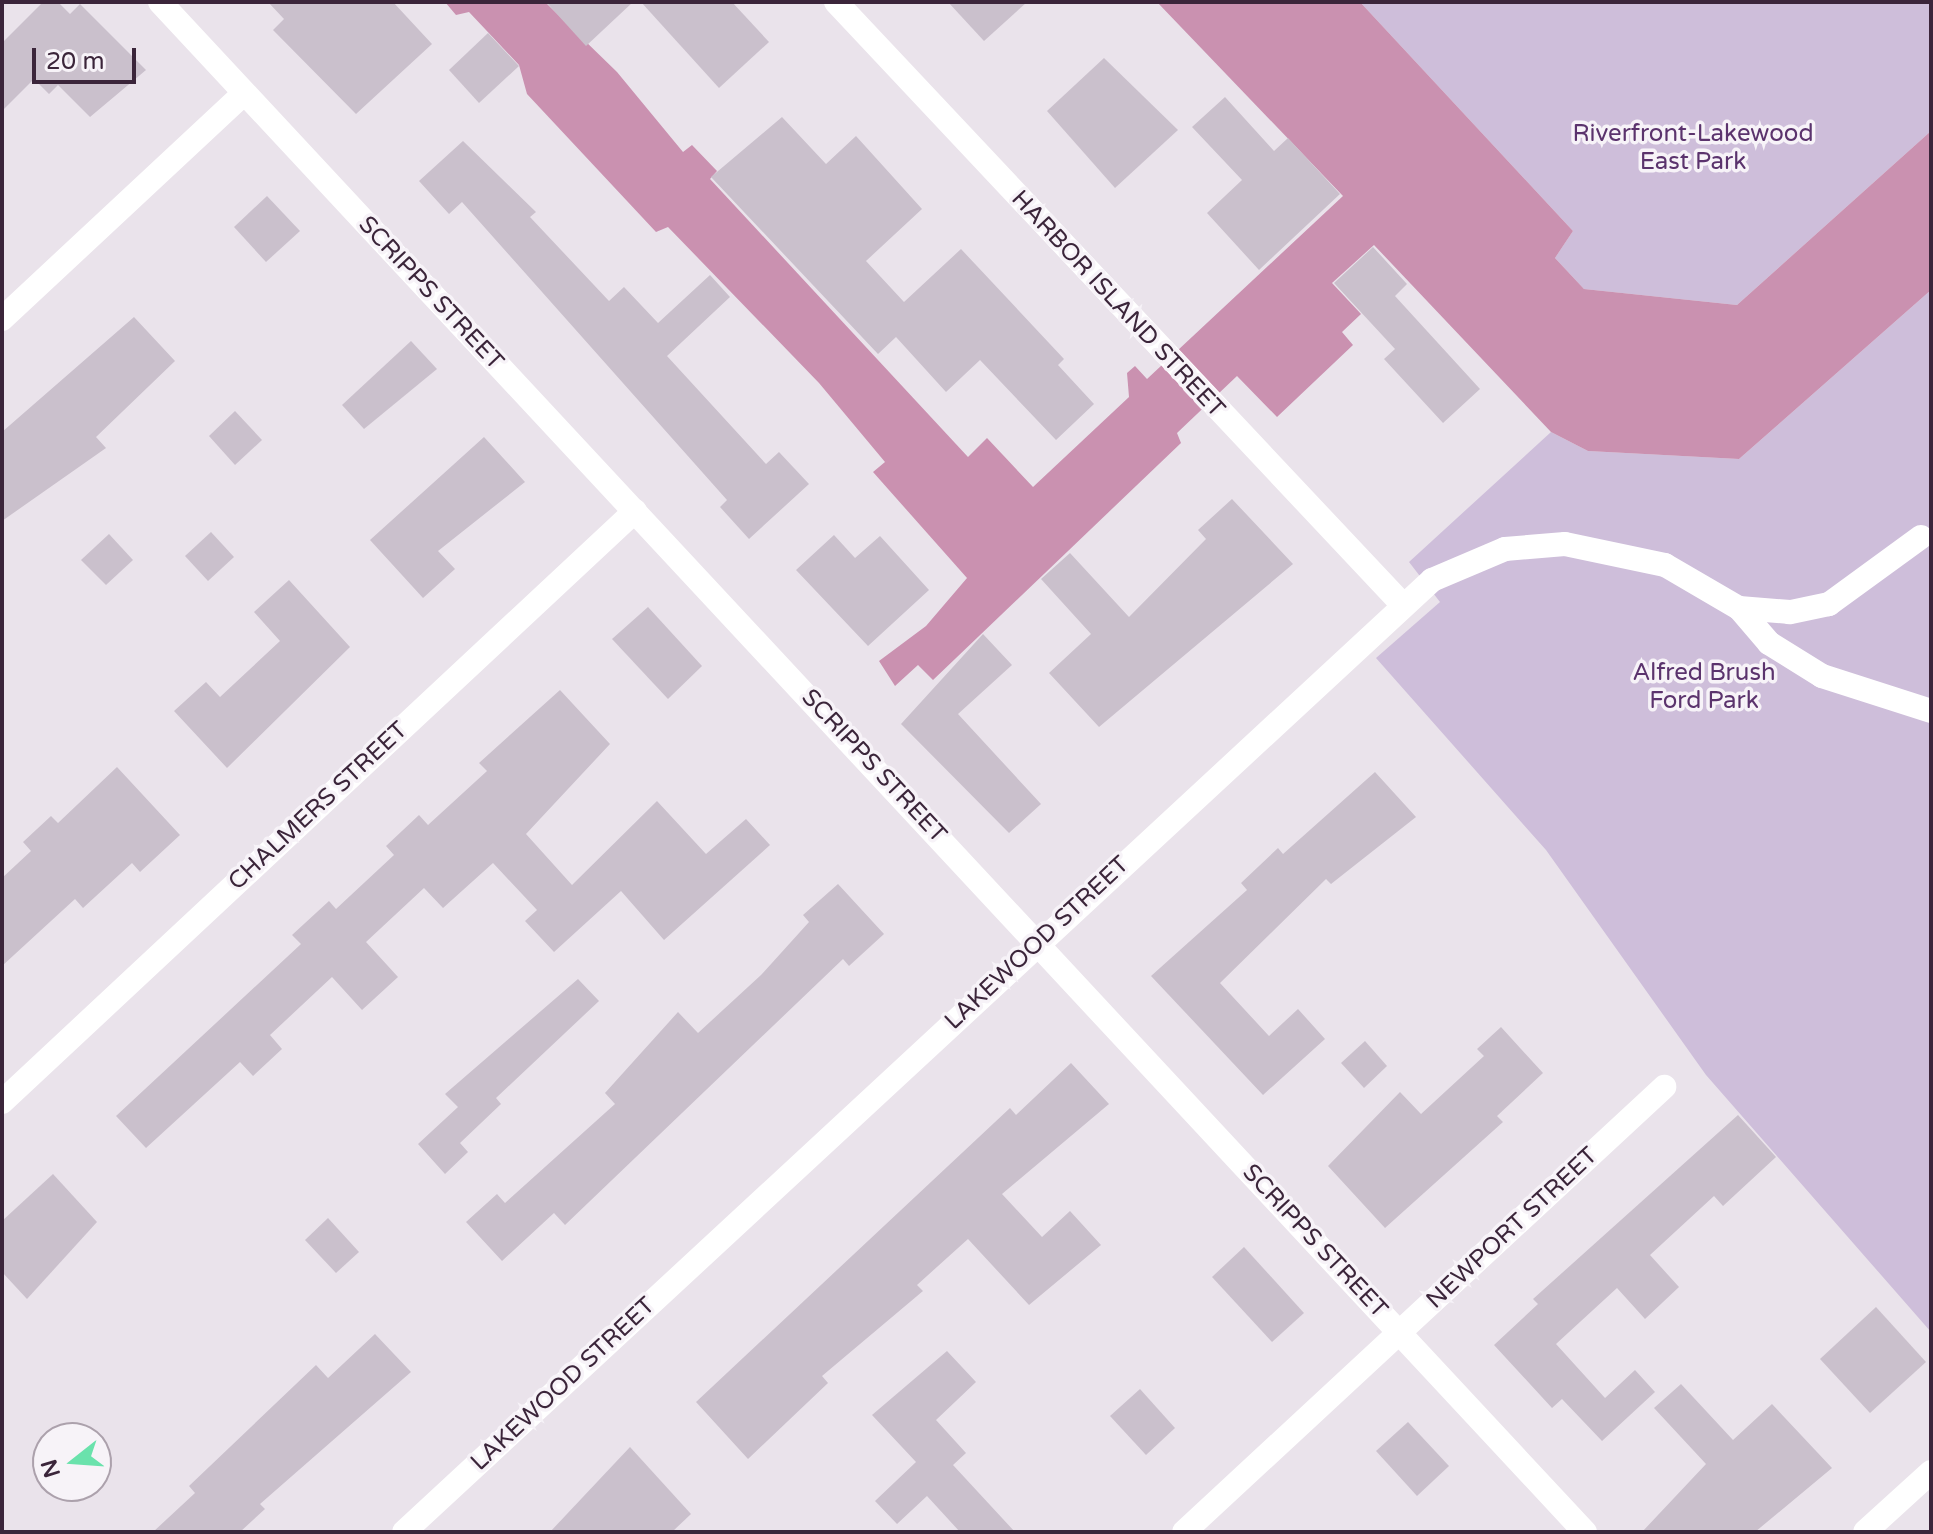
<!DOCTYPE html>
<style>
body{margin:0}
#map{position:relative;width:1933px;height:1534px;overflow:hidden;background:#eae3eb;font-family:"Varela Round",sans-serif}
div>[style]{position:absolute}
[style*='--x']{left:calc(var(--x)*1px);top:calc(var(--y)*1px);width:calc(var(--w)*1px);rotate:calc(var(--a)*1deg)}
.green>*{inset:0;background:#cebeda}
.water>*{inset:0;background:#ca91b0}
.building>*{inset:0;background:#cac0cc}
.street>*{height:24px;margin:-12px;padding:0 12px;transform-origin:12px;border-radius:12px;background:#fff}
span{translate:-50% -50%;white-space:nowrap;text-align:center;line-height:1.15;-webkit-text-stroke:7px #f7f3f8;paint-order:stroke}
.park-label{font-size:24px;color:#5b336d}
.street-label{font-size:24px;color:#3b253a}
.frame{position:absolute;inset:0;border:4px solid #3b253a;pointer-events:none}
.north{position:absolute;left:32px;top:1422px;width:80px;height:80px;box-sizing:border-box;background:#f7f3f8;border:2px solid #aca1ac;border-radius:50%;rotate:253deg;font-size:22px;font-weight:700;line-height:32px;text-align:center;color:#3b253a}
.north::after{content:'';display:block;margin:auto;width:28px;height:36px;background:#6ae2ac;clip-path:polygon(50% 0,100% 100%,50% 72%,0 100%)}
.scale{position:absolute;left:32px;top:48px;width:104px;height:36px;box-sizing:border-box;border:4px solid #3b253a;border-top:0;padding-left:10px;font-size:24px;line-height:28px;white-space:nowrap;color:#3b253a;-webkit-text-stroke:6px #f7f3f8;paint-order:stroke}
</style>
<div id="map">
<div class="green">
<i style="clip-path:polygon(1360px 2px,1931px 2px,1931px 131px,1737px 305px,1584px 289px,1555px 258px,1573px 231px)"></i>
<i style="clip-path:polygon(1931px 290px,1931px 1332px,1706px 1075px,1546px 850px,1376px 658px,1440px 602px,1409px 562px,1551px 432px,1588px 451px,1739px 459px)"></i>
</div>
<div class="water">
<i style="clip-path:polygon(445px 2px,545px 2px,617px 72px,683px 152px,692px 145px,717px 171px,710px 179px,968px 457px,987px 438px,1033px 487px,1129px 397px,1127px 373px,1135px 366px,1147px 379px,1343px 196px,1157px 2px,1360px 2px,1573px 231px,1555px 258px,1584px 289px,1737px 305px,1931px 131px,1931px 290px,1739px 459px,1588px 451px,1551px 432px,1374px 245px,1332px 283px,1361px 314px,1342px 332px,1353px 345px,1277px 417px,1237px 376px,1177px 433px,1181px 443px,933px 680px,918px 665px,895px 686px,879px 661px,926px 626px,967px 578px,873px 472px,885px 462px,819px 383px,668px 227px,656px 232px,527px 94px,519px 65px,469px 12px,456px 15px)"></i>
</div>
<div class="building">
<i style="clip-path:polygon(43px 2px,58px 2px,70px 14px,80px 4px,146px 70px,90px 117px,58px 85px,49px 94px,34px 79px,2px 111px,2px 43px)"></i>
<i style="clip-path:polygon(268px 2px,393px 2px,432px 44px,356px 114px,273px 30px,284px 19px)"></i>
<i style="clip-path:polygon(546px 2px,633px 2px,586px 46px)"></i>
<i style="clip-path:polygon(641px 2px,732px 2px,769px 42px,719px 88px)"></i>
<i style="clip-path:polygon(948px 2px,1027px 2px,984px 41px)"></i>
<i style="clip-path:polygon(488px 33px,519px 66px,479px 103px,449px 70px)"></i>
<i style="clip-path:polygon(1104px 58px,1178px 130px,1115px 188px,1047px 111px)"></i>
<i style="clip-path:polygon(1225px 97px,1274px 151px,1288px 138px,1340px 194px,1259px 270px,1207px 213px,1242px 180px,1192px 127px)"></i>
<i style="clip-path:polygon(782px 117px,826px 164px,856px 136px,922px 209px,866px 261px,904px 302px,961px 249px,1064px 359px,1058px 365px,1094px 404px,1056px 440px,980px 360px,946px 392px,896px 337px,878px 354px,711px 177px)"></i>
<i style="clip-path:polygon(463px 141px,536px 212px,530px 217px,609px 301px,624px 287px,658px 323px,710px 275px,730px 297px,667px 356px,766px 464px,779px 452px,809px 484px,749px 539px,720px 507px,727px 500px,462px 202px,449px 214px,419px 181px)"></i>
<i style="clip-path:polygon(267px 196px,300px 231px,266px 262px,234px 227px)"></i>
<i style="clip-path:polygon(1373px 247px,1407px 284px,1395px 296px,1480px 389px,1443px 423px,1384px 359px,1395px 349px,1334px 283px)"></i>
<i style="clip-path:polygon(134px 317px,175px 361px,96px 437px,106px 448px,2px 521px,2px 432px)"></i>
<i style="clip-path:polygon(411px 341px,437px 369px,364px 429px,342px 405px)"></i>
<i style="clip-path:polygon(235px 411px,262px 440px,235px 465px,209px 436px)"></i>
<i style="clip-path:polygon(484px 437px,525px 482px,438px 551px,455px 569px,423px 598px,370px 540px)"></i>
<i style="clip-path:polygon(1232px 499px,1293px 564px,1099px 727px,1049px 673px,1091px 634px,1041px 579px,1070px 553px,1129px 617px,1206px 539px,1198px 530px)"></i>
<i style="clip-path:polygon(211px 532px,234px 557px,208px 581px,185px 556px)"></i>
<i style="clip-path:polygon(109px 534px,133px 560px,106px 585px,81px 560px)"></i>
<i style="clip-path:polygon(834px 535px,855px 558px,880px 536px,929px 590px,868px 646px,796px 570px)"></i>
<i style="clip-path:polygon(289px 580px,350px 647px,227px 768px,174px 711px,206px 682px,220px 697px,280px 641px,254px 612px)"></i>
<i style="clip-path:polygon(648px 607px,702px 666px,668px 699px,612px 639px)"></i>
<i style="clip-path:polygon(983px 634px,1012px 665px,958px 714px,1041px 804px,1009px 833px,901px 724px)"></i>
<i style="clip-path:polygon(560px 690px,610px 744px,526px 834px,572px 885px,657px 801px,706px 854px,746px 819px,770px 845px,664px 940px,621px 891px,554px 952px,525px 921px,537px 910px,493px 863px,443px 908px,424px 888px,366px 942px,398px 977px,362px 1010px,332px 977px,270px 1035px,282px 1049px,253px 1076px,240px 1062px,146px 1148px,116px 1116px,301px 944px,292px 935px,329px 901px,336px 909px,394px 855px,386px 846px,419px 815px,428px 825px,487px 771px,479px 763px)"></i>
<i style="clip-path:polygon(117px 767px,180px 835px,140px 872px,132px 863px,83px 908px,75px 899px,2px 966px,2px 878px,31px 851px,23px 842px,51px 816px,58px 823px)"></i>
<i style="clip-path:polygon(1375px 772px,1416px 817px,1331px 884px,1326px 879px,1220px 983px,1269px 1036px,1298px 1009px,1325px 1039px,1263px 1095px,1151px 976px,1247px 890px,1241px 883px,1278px 848px,1283px 854px)"></i>
<i style="clip-path:polygon(838px 884px,884px 934px,849px 966px,843px 959px,565px 1225px,554px 1213px,502px 1261px,466px 1222px,497px 1194px,505px 1203px,615px 1104px,605px 1093px,678px 1012px,698px 1033px,761px 975px,809px 922px,803px 915px)"></i>
<i style="clip-path:polygon(578px 979px,599px 1001px,496px 1098px,501px 1104px,460px 1143px,468px 1152px,445px 1174px,418px 1144px,458px 1107px,445px 1094px)"></i>
<i style="clip-path:polygon(1501px 1027px,1543px 1073px,1497px 1116px,1503px 1122px,1385px 1228px,1328px 1166px,1400px 1092px,1421px 1114px,1484px 1056px,1477px 1049px)"></i>
<i style="clip-path:polygon(1365px 1041px,1387px 1066px,1364px 1088px,1341px 1063px)"></i>
<i style="clip-path:polygon(1071px 1063px,1109px 1104px,1002px 1194px,1042px 1237px,1070px 1211px,1101px 1245px,1029px 1305px,968px 1239px,917px 1285px,923px 1291px,822px 1376px,828px 1383px,748px 1459px,696px 1402px,1010px 1108px,1016px 1115px)"></i>
<i style="clip-path:polygon(1738px 1115px,1776px 1157px,1723px 1206px,1714px 1196px,1650px 1255px,1679px 1287px,1645px 1319px,1617px 1288px,1556px 1344px,1605px 1398px,1635px 1370px,1655px 1392px,1602px 1441px,1562px 1399px,1552px 1408px,1494px 1345px,1538px 1304px,1533px 1299px)"></i>
<i style="clip-path:polygon(53px 1174px,97px 1222px,27px 1299px,2px 1272px,2px 1221px)"></i>
<i style="clip-path:polygon(328px 1218px,359px 1252px,336px 1273px,305px 1240px)"></i>
<i style="clip-path:polygon(1244px 1247px,1304px 1313px,1272px 1342px,1212px 1277px)"></i>
<i style="clip-path:polygon(1876px 1307px,1926px 1362px,1870px 1413px,1820px 1359px)"></i>
<i style="clip-path:polygon(375px 1334px,411px 1372px,260px 1504px,265px 1509px,240px 1532px,153px 1532px,195px 1493px,189px 1486px,316px 1365px,328px 1378px)"></i>
<i style="clip-path:polygon(947px 1351px,976px 1382px,936px 1420px,966px 1453px,953px 1465px,1015px 1532px,960px 1532px,927px 1496px,897px 1524px,875px 1501px,916px 1462px,872px 1415px)"></i>
<i style="clip-path:polygon(1681px 1384px,1733px 1440px,1772px 1404px,1832px 1468px,1755px 1532px,1642px 1532px,1706px 1464px,1654px 1408px)"></i>
<i style="clip-path:polygon(1140px 1389px,1175px 1428px,1146px 1455px,1110px 1416px)"></i>
<i style="clip-path:polygon(1408px 1422px,1449px 1466px,1417px 1496px,1376px 1451px)"></i>
<i style="clip-path:polygon(630px 1447px,691px 1514px,672px 1532px,550px 1532px)"></i>
</div>
<div class="street">
<i style="--x:160;--y:2;--w:2091;--a:47.04"></i>
<i style="--x:836;--y:2;--w:826;--a:46.77"></i>
<i style="--x:2;--y:319;--w:331;--a:-43"></i>
<i style="--x:1921;--y:537;--w:114;--a:143.9"></i>
<i style="--x:1829;--y:604;--w:40;--a:168"></i>
<i style="--x:1790;--y:612;--w:51;--a:-175.5"></i>
<i style="--x:1739;--y:608;--w:46;--a:49.4"></i>
<i style="--x:1769;--y:643;--w:62;--a:31.9"></i>
<i style="--x:1822;--y:676;--w:114;--a:17.8"></i>
<i style="--x:2;--y:1102;--w:866;--a:-43.03"></i>
<i style="--x:404;--y:1532;--w:1401;--a:-42.8"></i>
<i style="--x:1432;--y:580;--w:79;--a:-23"></i>
<i style="--x:1505;--y:549;--w:60;--a:-4.8"></i>
<i style="--x:1565;--y:544;--w:102;--a:11.9"></i>
<i style="--x:1665;--y:565;--w:86;--a:30.2"></i>
<i style="--x:1184;--y:1532;--w:655;--a:-42.83"></i>
<i style="--x:1865;--y:1532;--w:89;--a:-42.3"></i>
</div>
<div class="park-label">
<span style="left:1693px;top:148px">Riverfront-Lakewood<br>East Park</span>
<span style="left:1704px;top:687px">Alfred Brush<br>Ford Park</span>
</div>
<div class="street-label">
<span style="left:431px;top:293px;rotate:47deg">SCRIPPS STREET</span>
<span style="left:1118px;top:304px;rotate:47deg">HARBOR ISLAND STREET</span>
<span style="left:874px;top:766px;rotate:47deg">SCRIPPS STREET</span>
<span style="left:318px;top:806px;rotate:-43deg">CHALMERS STREET</span>
<span style="left:1037px;top:943px;rotate:-43deg">LAKEWOOD STREET</span>
<span style="left:1512px;top:1228px;rotate:-43deg">NEWPORT STREET</span>
<span style="left:1315px;top:1241px;rotate:47deg">SCRIPPS STREET</span>
<span style="left:563px;top:1384px;rotate:-43deg">LAKEWOOD STREET</span>
</div>
<div class="frame"></div>
<div class="north">N</div>
<div class="scale">20 m</div>
</div>
